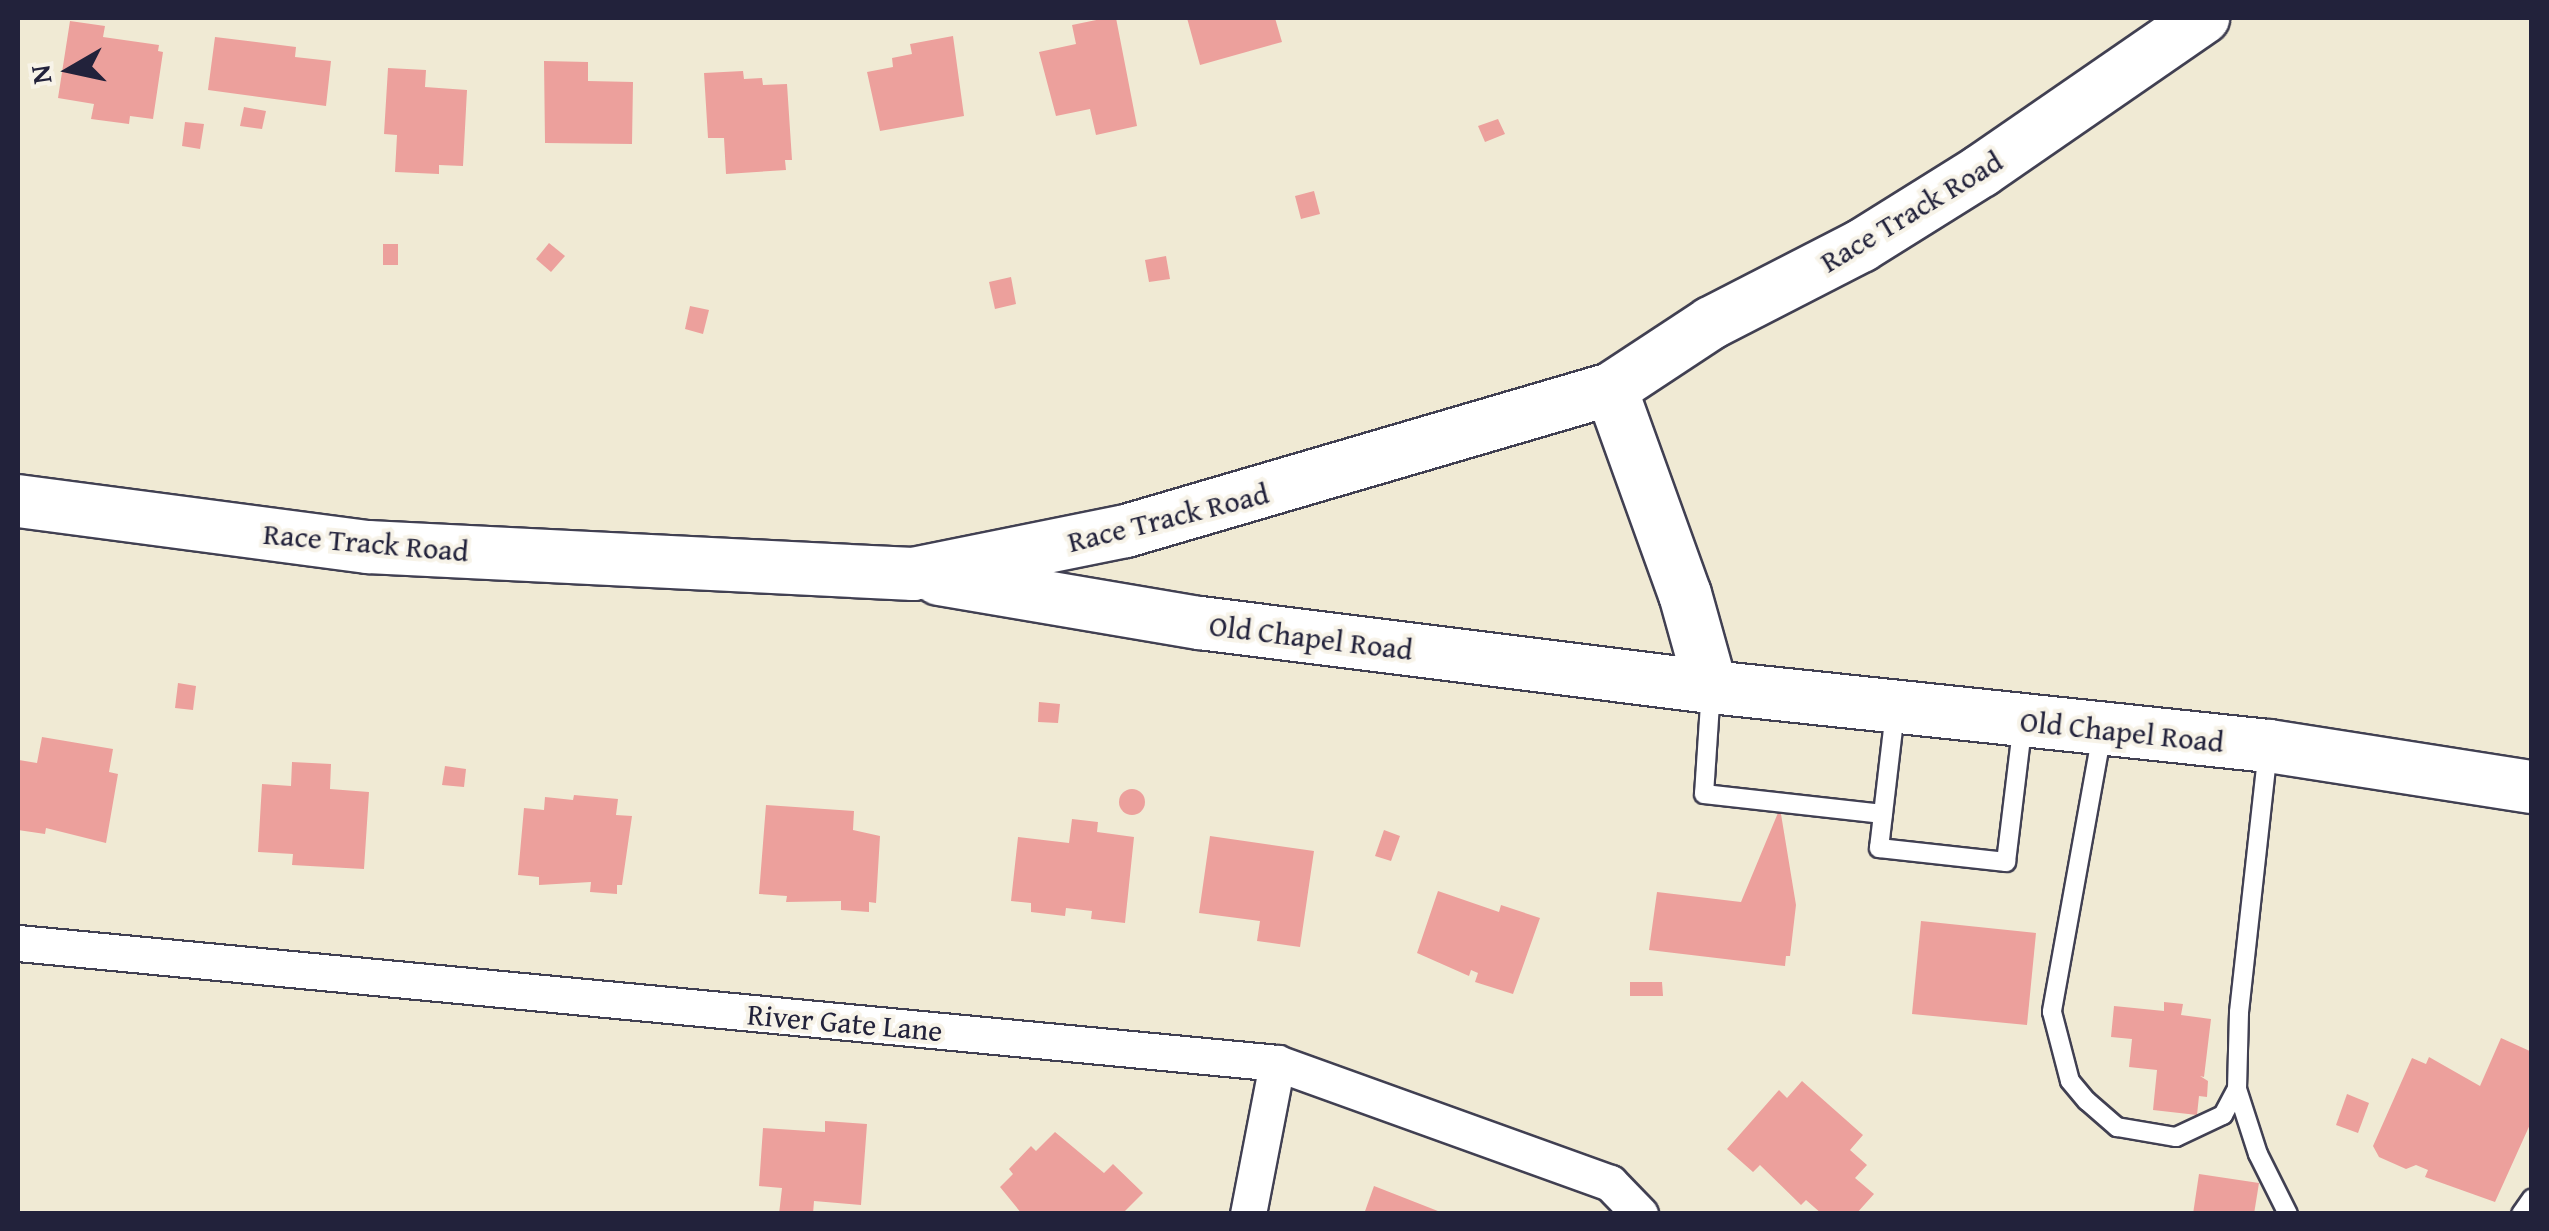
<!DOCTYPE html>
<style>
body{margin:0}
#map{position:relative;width:2549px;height:1231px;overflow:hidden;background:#f0ead4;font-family:"Gentium Book Plus",serif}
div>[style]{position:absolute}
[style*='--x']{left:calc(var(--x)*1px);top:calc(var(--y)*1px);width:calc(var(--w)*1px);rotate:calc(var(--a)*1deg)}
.building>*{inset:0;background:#eca09c}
.round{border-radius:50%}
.roads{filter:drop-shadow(2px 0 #414052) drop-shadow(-2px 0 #414052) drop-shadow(0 2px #414052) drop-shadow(0 -2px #414052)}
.lane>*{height:18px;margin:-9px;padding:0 9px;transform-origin:9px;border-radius:9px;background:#fff}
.street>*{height:35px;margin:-17.5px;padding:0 17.5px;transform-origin:17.5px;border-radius:17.5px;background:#fff}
.secondary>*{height:52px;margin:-26px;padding:0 26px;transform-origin:26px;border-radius:26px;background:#fff}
span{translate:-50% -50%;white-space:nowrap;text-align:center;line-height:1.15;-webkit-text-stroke:8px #f7f3e8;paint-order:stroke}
.street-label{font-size:30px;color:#22223b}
.frame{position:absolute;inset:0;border:20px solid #22223b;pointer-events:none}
.north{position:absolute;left:20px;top:20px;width:100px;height:100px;-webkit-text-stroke:8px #f7f3e8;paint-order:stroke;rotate:261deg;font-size:28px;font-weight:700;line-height:40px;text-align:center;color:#22223b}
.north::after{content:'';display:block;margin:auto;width:35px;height:45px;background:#22223b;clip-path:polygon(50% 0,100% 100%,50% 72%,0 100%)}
</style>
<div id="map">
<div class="building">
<i style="clip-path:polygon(1106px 18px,1116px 18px,1137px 126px,1096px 135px,1090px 109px,1056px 116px,1039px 52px,1076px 44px,1072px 25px)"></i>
<i style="clip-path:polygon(1187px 18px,1275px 18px,1282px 42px,1200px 65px)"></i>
<i style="clip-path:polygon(70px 21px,105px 26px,103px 37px,159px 45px,158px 51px,163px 52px,153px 119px,130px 116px,129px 124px,91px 119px,94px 104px,58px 98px)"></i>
<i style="clip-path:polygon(953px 36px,964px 116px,880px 131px,867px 72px,893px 67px,892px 58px,912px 54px,910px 44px)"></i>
<i style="clip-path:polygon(215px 37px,296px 47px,295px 57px,331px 61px,326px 106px,208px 90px)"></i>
<i style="clip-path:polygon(544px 61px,588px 62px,588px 81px,633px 82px,632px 144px,545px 143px)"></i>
<i style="clip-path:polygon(388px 68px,426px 70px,425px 87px,467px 90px,463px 166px,439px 165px,439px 174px,395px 172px,397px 135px,384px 134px)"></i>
<i style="clip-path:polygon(743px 71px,744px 79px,762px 78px,763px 85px,787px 84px,792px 160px,785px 160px,786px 170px,726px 174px,724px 138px,708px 138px,704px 73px)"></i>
<i style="clip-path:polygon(244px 107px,266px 111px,262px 129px,240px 126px)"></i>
<i style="clip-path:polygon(1498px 119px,1505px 134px,1485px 142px,1478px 126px)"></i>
<i style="clip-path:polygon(185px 122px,204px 124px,200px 149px,182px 146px)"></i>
<i style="clip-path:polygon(1314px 191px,1320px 214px,1301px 219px,1295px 196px)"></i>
<i style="clip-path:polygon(549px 243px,565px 256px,551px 272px,536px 259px)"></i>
<i style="clip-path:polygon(383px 244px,398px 244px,398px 265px,383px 265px)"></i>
<i style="clip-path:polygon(1166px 256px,1170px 279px,1149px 282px,1145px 260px)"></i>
<i style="clip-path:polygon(1011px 277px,1016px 304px,995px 309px,989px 282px)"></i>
<i style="clip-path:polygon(690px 306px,709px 310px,703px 334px,685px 329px)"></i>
<i style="clip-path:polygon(178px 683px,196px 686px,193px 710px,175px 708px)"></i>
<i style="clip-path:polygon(1039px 702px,1060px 704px,1058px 723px,1038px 722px)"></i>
<i style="clip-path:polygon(42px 737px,113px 749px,109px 772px,118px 774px,106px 843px,46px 828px,45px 834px,18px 830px,19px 760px,37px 763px)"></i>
<i style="clip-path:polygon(292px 762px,331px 764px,330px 789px,369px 792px,364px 869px,292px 865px,293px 854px,258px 852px,262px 784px,291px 786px)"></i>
<i style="clip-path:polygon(445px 766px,466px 769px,464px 787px,442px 785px)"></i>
<i class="round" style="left:1119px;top:789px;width:26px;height:26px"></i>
<i style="clip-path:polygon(574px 795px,618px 799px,616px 815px,632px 816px,622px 885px,617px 885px,617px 894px,590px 892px,591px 882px,539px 885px,539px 877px,518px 875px,524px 808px,544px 810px,545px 797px,573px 800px)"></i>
<i style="clip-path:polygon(766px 805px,854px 811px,853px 830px,880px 836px,876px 903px,869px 902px,869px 912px,841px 910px,841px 901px,786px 902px,787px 896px,759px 894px)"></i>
<i style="clip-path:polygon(1780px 808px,1796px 905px,1790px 956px,1786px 956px,1785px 966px,1649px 950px,1657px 892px,1741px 902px)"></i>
<i style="clip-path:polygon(1072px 819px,1098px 822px,1097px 832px,1134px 837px,1125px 923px,1091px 919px,1092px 911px,1066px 908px,1065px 916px,1031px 912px,1031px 903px,1011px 901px,1018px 837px,1069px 843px)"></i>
<i style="clip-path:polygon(1384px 830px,1400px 836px,1391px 861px,1375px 856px)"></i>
<i style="clip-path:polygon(1210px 836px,1314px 851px,1300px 947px,1257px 941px,1260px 921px,1199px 913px)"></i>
<i style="clip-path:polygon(1438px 891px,1499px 912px,1501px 905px,1540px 918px,1513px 994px,1475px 982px,1478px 973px,1471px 970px,1469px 976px,1417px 953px)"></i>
<i style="clip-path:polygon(1921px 921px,2036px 933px,2027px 1025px,1912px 1014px)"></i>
<i style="clip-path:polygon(1630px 982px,1662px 982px,1663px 996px,1630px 996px)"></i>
<i style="clip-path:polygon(2164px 1002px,2183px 1004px,2181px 1015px,2211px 1019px,2204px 1077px,2200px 1076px,2208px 1081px,2207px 1097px,2199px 1096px,2197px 1115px,2153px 1110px,2157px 1070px,2129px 1067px,2132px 1039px,2111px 1037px,2114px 1006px,2164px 1011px)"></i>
<i style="clip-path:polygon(2501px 1038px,2532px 1052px,2532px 1120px,2495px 1202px,2425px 1177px,2428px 1170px,2416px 1165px,2406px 1169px,2379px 1157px,2373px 1146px,2412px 1058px,2426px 1064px,2429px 1057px,2480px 1086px)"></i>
<i style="clip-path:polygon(1802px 1081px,1863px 1135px,1850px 1150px,1867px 1165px,1855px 1178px,1874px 1194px,1856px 1214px,1822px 1214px,1806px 1200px,1801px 1205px,1760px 1165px,1753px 1172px,1727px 1149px,1779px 1090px,1787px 1098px)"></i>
<i style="clip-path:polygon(2347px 1094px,2369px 1103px,2358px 1133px,2336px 1125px)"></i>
<i style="clip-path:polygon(825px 1121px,867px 1124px,861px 1205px,814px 1201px,813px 1214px,779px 1214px,782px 1188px,759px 1186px,763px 1128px,825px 1132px)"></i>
<i style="clip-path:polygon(1055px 1132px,1104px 1173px,1113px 1164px,1143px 1193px,1122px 1214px,1022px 1214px,1000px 1187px,1013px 1174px,1009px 1169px,1031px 1146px,1036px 1151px)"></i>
<i style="clip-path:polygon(2199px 1174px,2259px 1183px,2254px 1214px,2193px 1214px)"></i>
<i style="clip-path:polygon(1374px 1186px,1443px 1213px,1443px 1214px,1364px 1214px)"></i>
</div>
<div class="roads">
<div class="lane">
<i style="--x:1711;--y:689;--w:105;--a:93.8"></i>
<i style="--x:1704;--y:794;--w:180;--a:6.4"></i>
<i style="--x:1895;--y:712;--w:137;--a:96.7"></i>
<i style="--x:1879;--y:848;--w:128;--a:6.3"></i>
<i style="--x:2006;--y:862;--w:141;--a:-83.1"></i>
<i style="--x:2102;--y:733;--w:283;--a:100.2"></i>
<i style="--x:2052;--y:1012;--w:71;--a:75.4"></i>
<i style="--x:2070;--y:1081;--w:26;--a:50"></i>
<i style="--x:2087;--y:1101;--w:40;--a:41"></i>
<i style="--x:2117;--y:1127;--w:60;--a:9.6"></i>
<i style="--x:2176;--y:1137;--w:52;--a:-25.1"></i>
<i style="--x:2223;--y:1115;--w:30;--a:-62"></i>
<i style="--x:2237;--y:1089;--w:77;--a:-88.5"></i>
<i style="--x:2239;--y:1012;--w:266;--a:-83.7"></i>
<i style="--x:2237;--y:1089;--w:68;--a:72.1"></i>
<i style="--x:2258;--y:1154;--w:67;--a:63.4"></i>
<i style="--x:2521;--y:1214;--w:19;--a:-55"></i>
</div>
<div class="street">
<i style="--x:18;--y:943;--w:1265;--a:5.44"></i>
<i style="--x:1277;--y:1063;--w:354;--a:19.8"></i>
<i style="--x:1610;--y:1183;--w:43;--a:45.9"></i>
<i style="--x:1248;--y:1214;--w:154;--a:-79.1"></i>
</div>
<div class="secondary">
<i style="--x:1611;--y:389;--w:218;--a:70.2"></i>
<i style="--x:1685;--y:594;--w:97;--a:74.4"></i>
<i style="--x:18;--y:501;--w:353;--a:7.5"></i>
<i style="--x:368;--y:547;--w:546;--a:2.84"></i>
<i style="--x:913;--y:574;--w:217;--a:-11.4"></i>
<i style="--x:1126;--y:531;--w:505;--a:-16.32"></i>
<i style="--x:1611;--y:389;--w:120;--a:-33.4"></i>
<i style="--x:1711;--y:323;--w:169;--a:-27.2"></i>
<i style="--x:1861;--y:246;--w:142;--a:-32"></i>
<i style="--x:1981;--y:171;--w:270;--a:-34.6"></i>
<i style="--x:939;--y:579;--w:265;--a:9.6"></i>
<i style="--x:1200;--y:623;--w:515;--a:7.14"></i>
<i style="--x:1711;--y:687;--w:561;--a:6.04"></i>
<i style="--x:2269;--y:746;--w:266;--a:8.9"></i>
</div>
</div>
<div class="street-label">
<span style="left:1911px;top:211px;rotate:-31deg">Race Track Road</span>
<span style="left:1168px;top:517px;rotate:-14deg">Race Track Road</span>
<span style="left:366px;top:542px;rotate:5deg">Race Track Road</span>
<span style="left:1311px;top:637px;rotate:7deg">Old Chapel Road</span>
<span style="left:2122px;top:731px;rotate:6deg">Old Chapel Road</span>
<span style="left:845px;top:1022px;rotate:5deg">River Gate Lane</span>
</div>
<div class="frame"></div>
<div class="north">N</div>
</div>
